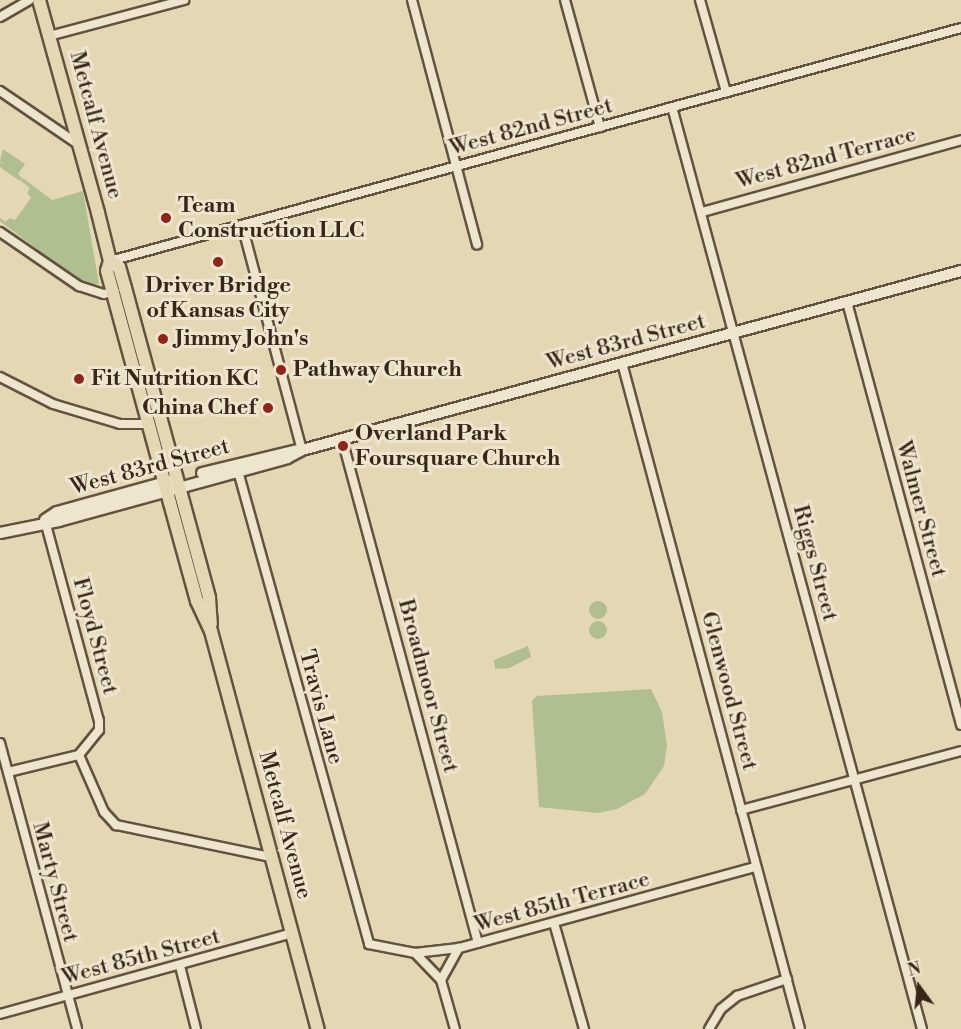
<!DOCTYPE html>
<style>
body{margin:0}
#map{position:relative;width:961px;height:1029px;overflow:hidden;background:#e4d7b3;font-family:"Libre Bodoni",serif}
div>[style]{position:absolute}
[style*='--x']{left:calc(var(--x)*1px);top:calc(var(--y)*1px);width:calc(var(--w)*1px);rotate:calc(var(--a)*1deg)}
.green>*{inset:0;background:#b0bf8f}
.round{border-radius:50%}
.roads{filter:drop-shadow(2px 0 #635240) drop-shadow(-2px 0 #635240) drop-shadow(0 2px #635240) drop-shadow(0 -2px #635240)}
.minor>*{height:8px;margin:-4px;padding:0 4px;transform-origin:4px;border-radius:4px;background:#ede5ce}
.tertiary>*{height:10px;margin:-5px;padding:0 5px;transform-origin:5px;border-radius:5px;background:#ede5ce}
.primary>*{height:12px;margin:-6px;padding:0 6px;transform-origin:6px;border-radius:6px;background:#e4d7b3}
.dots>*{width:16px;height:16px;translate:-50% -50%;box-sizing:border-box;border:3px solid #ede5ce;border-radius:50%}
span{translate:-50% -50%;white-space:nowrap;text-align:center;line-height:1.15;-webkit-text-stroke:6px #ede5ce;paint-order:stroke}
.street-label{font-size:22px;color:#382619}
.poi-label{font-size:22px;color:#382619;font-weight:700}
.left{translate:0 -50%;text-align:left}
.right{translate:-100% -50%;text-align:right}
.north{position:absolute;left:889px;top:957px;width:60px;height:60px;-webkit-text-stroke:4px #ede5ce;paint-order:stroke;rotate:345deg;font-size:16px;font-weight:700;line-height:24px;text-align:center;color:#382619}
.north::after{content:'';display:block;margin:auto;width:21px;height:27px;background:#382619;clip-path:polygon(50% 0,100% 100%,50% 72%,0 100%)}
</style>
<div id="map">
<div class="green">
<i style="clip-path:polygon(3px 149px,25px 164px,18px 174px,22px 178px,20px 181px,0 167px,0 162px,5px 165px,0 161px)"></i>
<i style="clip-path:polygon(23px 178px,52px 200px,83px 191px,99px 284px,88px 284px,72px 276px,0 221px,0 218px,5px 222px,10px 218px,15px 220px,31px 198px,27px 193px,30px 188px,21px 181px)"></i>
<i class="round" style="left:589px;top:601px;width:18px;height:18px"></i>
<i class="round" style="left:589px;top:621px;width:18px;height:18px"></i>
<i style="clip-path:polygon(528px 646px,531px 657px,509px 668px,495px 669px,494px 660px)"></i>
<i style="clip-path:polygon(651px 689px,662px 712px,667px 745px,664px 766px,645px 794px,617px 809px,598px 813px,539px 807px,532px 701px,537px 696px)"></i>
</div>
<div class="roads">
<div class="minor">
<i style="--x:412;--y:0;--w:253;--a:75.1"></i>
<i style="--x:565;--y:0;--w:132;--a:74.6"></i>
<i style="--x:700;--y:0;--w:96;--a:74.2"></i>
<i style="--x:0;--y:17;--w:34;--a:-30"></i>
<i style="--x:49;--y:36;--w:140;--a:-14.9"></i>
<i style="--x:0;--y:91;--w:94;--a:34.2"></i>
<i style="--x:672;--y:107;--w:955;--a:74.83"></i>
<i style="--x:702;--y:212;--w:269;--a:-15.5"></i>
<i style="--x:242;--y:225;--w:233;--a:75.1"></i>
<i style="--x:0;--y:232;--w:96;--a:34.4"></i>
<i style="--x:79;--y:286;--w:26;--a:18"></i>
<i style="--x:104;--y:294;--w:11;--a:-15"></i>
<i style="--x:110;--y:261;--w:882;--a:-15.31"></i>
<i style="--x:847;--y:302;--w:438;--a:74.9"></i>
<i style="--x:622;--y:363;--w:689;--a:75.04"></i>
<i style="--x:0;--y:377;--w:59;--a:27"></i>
<i style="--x:53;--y:404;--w:70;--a:16.6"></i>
<i style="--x:120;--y:424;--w:29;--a:0"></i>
<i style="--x:342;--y:439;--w:522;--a:74.9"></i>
<i style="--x:238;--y:471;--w:491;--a:74.5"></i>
<i style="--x:369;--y:944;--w:47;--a:11.1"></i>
<i style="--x:415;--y:953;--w:44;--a:-6.5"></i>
<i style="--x:459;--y:948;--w:308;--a:-15.3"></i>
<i style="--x:45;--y:521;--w:207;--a:74.9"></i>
<i style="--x:99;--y:721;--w:9;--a:90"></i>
<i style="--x:99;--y:730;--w:32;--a:129"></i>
<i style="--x:0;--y:743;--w:296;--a:74.9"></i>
<i style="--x:79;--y:755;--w:62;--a:66.3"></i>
<i style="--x:104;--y:812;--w:18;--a:47"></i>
<i style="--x:116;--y:825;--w:158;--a:11.7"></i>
<i style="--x:8;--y:772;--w:73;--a:-13.5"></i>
<i style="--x:741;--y:810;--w:228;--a:-15"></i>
<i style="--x:554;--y:923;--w:110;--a:74.2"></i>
<i style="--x:415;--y:953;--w:37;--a:46"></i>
<i style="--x:441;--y:980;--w:51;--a:74.1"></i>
<i style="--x:180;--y:966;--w:65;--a:75.7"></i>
<i style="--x:441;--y:980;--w:37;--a:-61"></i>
<i style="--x:0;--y:1014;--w:303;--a:-15.5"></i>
<i style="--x:709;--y:1029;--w:23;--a:-59"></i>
<i style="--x:721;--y:1009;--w:21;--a:-39"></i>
<i style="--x:737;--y:996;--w:53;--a:-18.8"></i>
</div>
<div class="tertiary">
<i style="--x:202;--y:473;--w:99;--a:-13.5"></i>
<i style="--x:45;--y:520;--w:14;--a:-34"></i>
<i style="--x:57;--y:512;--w:120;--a:-15.4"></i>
<i style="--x:0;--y:533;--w:60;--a:-11.5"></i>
<i style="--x:59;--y:521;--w:237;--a:-15.4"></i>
<i style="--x:287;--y:458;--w:17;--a:-28"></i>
<i style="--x:302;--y:450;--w:683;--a:-15.2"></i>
</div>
<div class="primary">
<i style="--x:39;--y:0;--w:221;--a:74.5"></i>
<i style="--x:98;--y:213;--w:49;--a:76"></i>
<i style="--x:110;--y:261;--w:10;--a:107"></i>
<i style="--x:107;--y:271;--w:240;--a:74.8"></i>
<i style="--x:170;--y:503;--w:102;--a:74.6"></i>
<i style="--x:197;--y:601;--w:33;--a:65"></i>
<i style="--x:211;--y:631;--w:412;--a:75"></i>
<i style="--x:110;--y:261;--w:11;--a:34"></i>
<i style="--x:119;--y:267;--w:22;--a:74"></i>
<i style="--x:125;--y:288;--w:321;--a:74.8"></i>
<i style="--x:209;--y:598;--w:26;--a:86"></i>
</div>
</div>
<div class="dots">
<i style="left:166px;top:218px;background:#8f2418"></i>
<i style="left:218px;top:262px;background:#8f2418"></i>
<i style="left:163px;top:339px;background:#8f2418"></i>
<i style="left:281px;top:370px;background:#8f2418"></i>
<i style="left:79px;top:379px;background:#8f2418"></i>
<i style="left:268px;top:408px;background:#8f2418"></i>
<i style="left:343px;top:446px;background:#8f2418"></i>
</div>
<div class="street-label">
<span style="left:96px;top:125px;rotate:75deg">Metcalf Avenue</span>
<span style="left:531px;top:127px;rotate:-15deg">West 82nd Street</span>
<span style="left:826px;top:158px;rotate:-15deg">West 82nd Terrace</span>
<span style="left:626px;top:342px;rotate:-15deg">West 83rd Street</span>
<span style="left:150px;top:467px;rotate:-15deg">West 83rd Street</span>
<span style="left:921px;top:509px;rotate:75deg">Walmer Street</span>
<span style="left:815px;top:563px;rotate:75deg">Riggs Street</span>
<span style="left:95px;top:636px;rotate:75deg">Floyd Street</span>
<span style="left:428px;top:686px;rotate:75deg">Broadmoor Street</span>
<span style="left:729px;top:691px;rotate:75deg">Glenwood Street</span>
<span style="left:321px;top:707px;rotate:75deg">Travis Lane</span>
<span style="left:285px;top:825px;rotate:75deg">Metcalf Avenue</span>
<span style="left:55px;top:882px;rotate:75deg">Marty Street</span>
<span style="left:562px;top:902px;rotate:-15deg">West 85th Terrace</span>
<span style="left:141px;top:957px;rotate:-15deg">West 85th Street</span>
</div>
<div class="poi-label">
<span class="left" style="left:178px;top:218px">Team<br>Construction LLC</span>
<span style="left:218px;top:298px">Driver Bridge<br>of Kansas City</span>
<span class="left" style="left:175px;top:339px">Jimmy John's</span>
<span class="left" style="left:293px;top:370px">Pathway Church</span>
<span class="left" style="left:91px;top:379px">Fit Nutrition KC</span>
<span class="right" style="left:256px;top:408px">China Chef</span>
<span class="left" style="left:355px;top:446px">Overland Park<br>Foursquare Church</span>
</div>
<div class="north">N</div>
</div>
